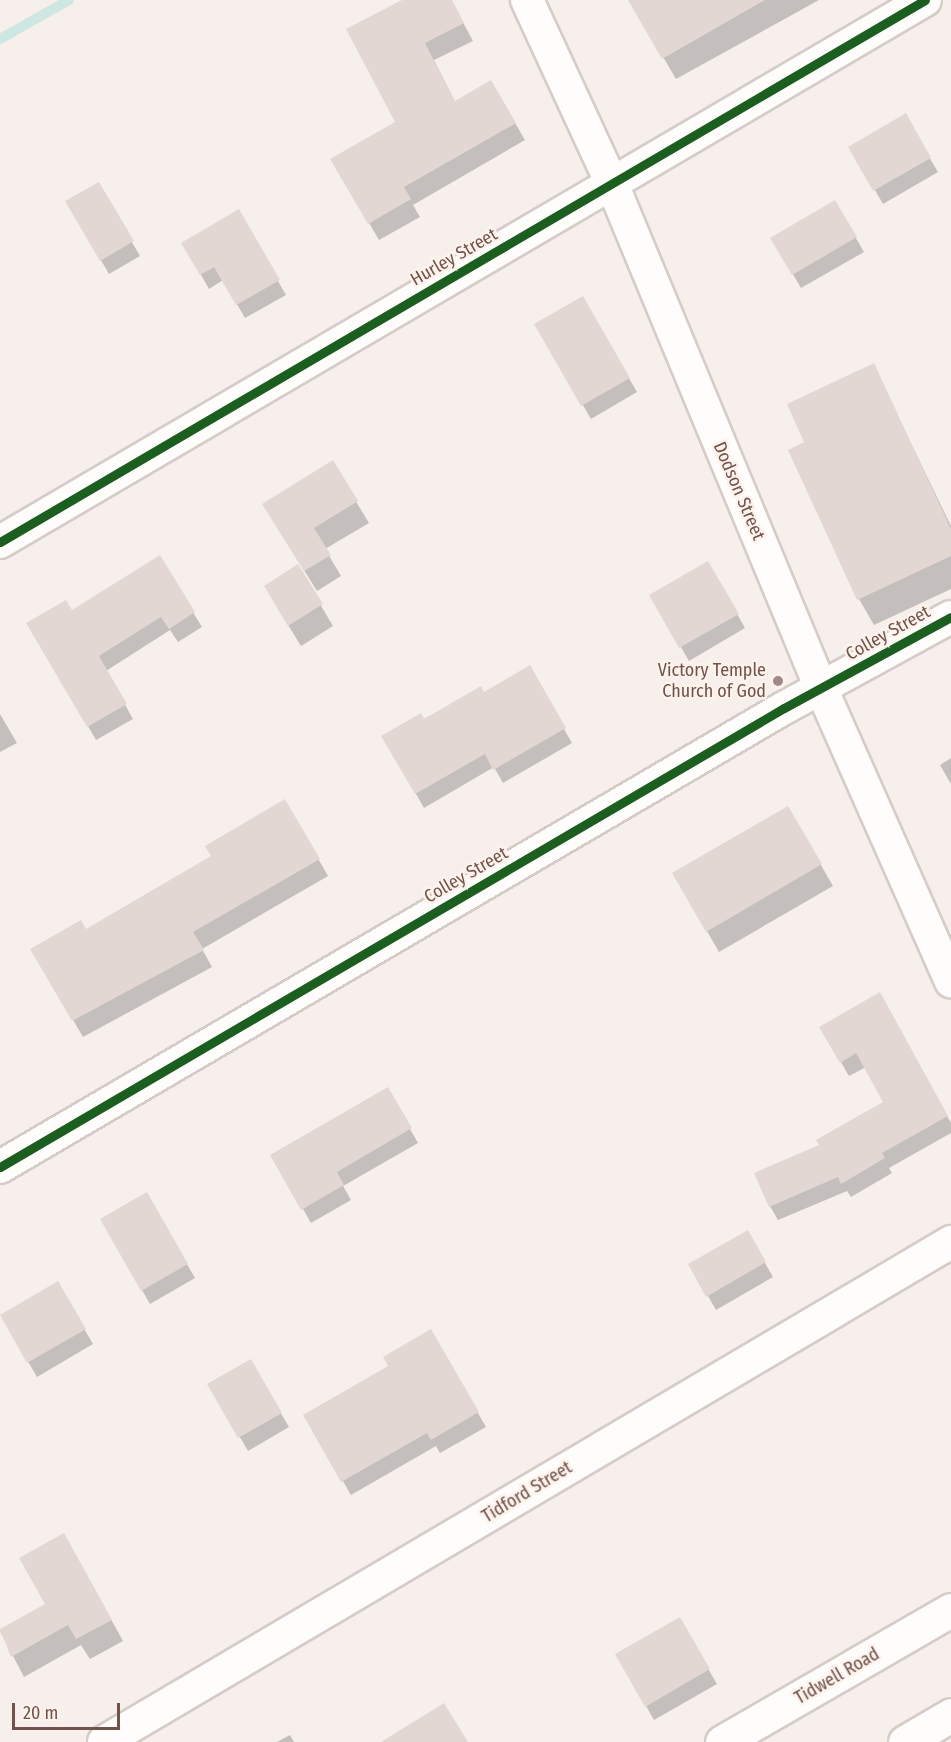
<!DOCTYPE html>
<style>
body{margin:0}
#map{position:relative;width:951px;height:1742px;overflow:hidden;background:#f6efeb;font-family:"Fira Sans Condensed",sans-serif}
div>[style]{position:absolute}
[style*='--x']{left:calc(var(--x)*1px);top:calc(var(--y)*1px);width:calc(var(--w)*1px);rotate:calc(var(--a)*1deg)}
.shadow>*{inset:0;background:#0003}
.stream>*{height:10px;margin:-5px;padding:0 5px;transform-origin:5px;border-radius:5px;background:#cee7e3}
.building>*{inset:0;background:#e2d7d3}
.roads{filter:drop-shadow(2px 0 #d5ccc8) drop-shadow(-2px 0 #d5ccc8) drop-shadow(0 2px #d5ccc8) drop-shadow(0 -2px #d5ccc8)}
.minor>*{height:32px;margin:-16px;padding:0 16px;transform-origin:16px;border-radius:16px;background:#fefdfc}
.secondary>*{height:33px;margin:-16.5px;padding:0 16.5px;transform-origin:16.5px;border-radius:16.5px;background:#fefdfc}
.cycleway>*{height:9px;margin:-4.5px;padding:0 4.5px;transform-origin:4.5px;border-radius:4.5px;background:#1b5e20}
.dots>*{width:16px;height:16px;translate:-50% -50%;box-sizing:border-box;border:3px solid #fdf3ed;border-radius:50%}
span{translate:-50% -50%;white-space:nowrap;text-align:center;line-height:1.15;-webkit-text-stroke:5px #fdf3ed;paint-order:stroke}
.street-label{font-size:18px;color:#72524d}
.poi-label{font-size:18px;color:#72524d}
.right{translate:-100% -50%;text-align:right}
.scale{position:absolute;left:12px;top:1703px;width:108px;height:27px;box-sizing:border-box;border:3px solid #72524d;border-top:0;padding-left:8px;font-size:18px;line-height:21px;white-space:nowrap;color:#72524d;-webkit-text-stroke:4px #fdf3ed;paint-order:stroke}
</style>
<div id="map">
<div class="shadow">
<i style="clip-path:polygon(405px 0,451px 0,473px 41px,434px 60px,455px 102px,491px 82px,525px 140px,413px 205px,420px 217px,379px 240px,332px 160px,397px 123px)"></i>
<i style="clip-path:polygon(630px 0,819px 0,676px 79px)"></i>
<i style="clip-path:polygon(905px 116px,938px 172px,883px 204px,850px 147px)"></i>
<i style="clip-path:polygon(98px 184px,140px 256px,109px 274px,67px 202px)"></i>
<i style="clip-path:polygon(835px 202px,864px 252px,801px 288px,772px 238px)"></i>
<i style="clip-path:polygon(238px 212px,286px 295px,245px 318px,223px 280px,209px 289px,183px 243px)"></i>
<i style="clip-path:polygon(582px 298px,637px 392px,591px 419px,536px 325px)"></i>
<i style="clip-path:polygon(873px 365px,951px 526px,951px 589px,874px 625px,859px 599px,806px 442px)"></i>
<i style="clip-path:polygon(332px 462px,369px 523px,325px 549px,341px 576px,317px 591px,276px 525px)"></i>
<i style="clip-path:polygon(159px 557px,202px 627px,178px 642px,170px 630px,106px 671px,133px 719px,96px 740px,28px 623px,72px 612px)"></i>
<i style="clip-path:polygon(708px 563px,745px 628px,689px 661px,651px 596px)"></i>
<i style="clip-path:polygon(298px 567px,333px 626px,301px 646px,277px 607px)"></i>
<i style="clip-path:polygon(529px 668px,572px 743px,503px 783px,494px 767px,424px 808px,383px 736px,483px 694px)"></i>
<i style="clip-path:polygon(0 714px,17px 743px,0 752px)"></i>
<i style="clip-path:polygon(951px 758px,951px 784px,940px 765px)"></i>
<i style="clip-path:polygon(285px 801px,328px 876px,202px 949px,212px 967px,83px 1037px,32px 950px,85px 931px,213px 857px)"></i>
<i style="clip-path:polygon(788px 808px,833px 886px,719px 952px,674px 874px)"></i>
<i style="clip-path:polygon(879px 994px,951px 1123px,951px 1133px,889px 1168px,892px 1173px,851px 1197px,847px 1191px,778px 1220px,770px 1206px,821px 1146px,885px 1102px,866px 1067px,849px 1076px,821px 1028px)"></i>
<i style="clip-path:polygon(387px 1089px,418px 1143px,343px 1186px,351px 1200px,311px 1223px,272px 1155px)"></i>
<i style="clip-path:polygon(146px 1194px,195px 1278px,150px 1304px,102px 1220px)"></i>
<i style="clip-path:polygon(747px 1232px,773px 1277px,716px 1310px,690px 1265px)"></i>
<i style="clip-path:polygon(58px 1284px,93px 1344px,37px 1377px,2px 1316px)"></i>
<i style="clip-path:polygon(431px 1331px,486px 1427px,440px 1453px,436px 1446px,351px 1495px,305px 1416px,390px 1366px)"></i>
<i style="clip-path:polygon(250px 1361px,289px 1427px,248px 1451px,209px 1384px)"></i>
<i style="clip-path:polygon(76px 1556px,123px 1641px,90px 1659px,81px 1645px,24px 1677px,0 1631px,47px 1605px)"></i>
<i style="clip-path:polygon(679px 1619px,717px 1684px,654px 1720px,617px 1655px)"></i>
<i style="clip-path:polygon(290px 1735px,294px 1742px,277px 1742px)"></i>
</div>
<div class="stream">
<i style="--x:0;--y:39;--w:79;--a:-29.5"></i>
</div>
<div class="building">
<i style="clip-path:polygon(402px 0,452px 0,464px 23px,425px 43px,455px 101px,491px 80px,516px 123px,404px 187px,411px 199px,368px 224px,330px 159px,395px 122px,346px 29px)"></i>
<i style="clip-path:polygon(628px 0,765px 0,662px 59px)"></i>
<i style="clip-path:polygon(906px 113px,931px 158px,873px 191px,848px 147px)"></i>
<i style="clip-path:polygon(99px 182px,134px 241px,100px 261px,65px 201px)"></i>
<i style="clip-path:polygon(835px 200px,857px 237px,792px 275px,770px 238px)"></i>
<i style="clip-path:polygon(239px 209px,280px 280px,236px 305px,214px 267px,200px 275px,181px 243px)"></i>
<i style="clip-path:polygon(583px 296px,630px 378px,581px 406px,534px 324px)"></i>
<i style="clip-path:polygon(874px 363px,951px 529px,951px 556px,857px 600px,788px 450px,804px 442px,787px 404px)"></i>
<i style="clip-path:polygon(333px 460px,358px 501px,314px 528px,331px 555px,304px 571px,262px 504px)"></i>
<i style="clip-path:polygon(160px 555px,195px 612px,169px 629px,161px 617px,99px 656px,127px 704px,87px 727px,26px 623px,66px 600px,72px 610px)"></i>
<i style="clip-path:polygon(708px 561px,739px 614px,679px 648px,649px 595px)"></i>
<i style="clip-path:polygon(298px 564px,323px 604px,288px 626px,264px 586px)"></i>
<i style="clip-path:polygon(530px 665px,566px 728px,493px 770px,485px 754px,415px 794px,381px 736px,421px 713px,424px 719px,481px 686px,484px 692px)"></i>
<i style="clip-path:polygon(285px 799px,320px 859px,193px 932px,204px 950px,72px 1021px,30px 949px,81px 920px,86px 929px,211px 856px,205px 846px)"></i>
<i style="clip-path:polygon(788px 806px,822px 864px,706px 932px,672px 873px)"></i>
<i style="clip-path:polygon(880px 992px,948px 1116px,882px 1153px,885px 1158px,841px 1184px,838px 1177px,769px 1207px,754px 1173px,819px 1145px,816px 1140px,883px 1102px,856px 1053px,840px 1063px,819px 1027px)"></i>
<i style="clip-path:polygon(388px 1087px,412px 1128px,337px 1172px,344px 1185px,301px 1210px,270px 1155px)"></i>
<i style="clip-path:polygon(147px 1192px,188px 1264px,141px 1291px,100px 1219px)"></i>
<i style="clip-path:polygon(748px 1230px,766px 1262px,706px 1297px,688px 1264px)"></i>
<i style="clip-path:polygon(58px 1281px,86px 1329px,27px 1363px,0 1315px)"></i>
<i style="clip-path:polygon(431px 1329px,479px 1412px,431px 1440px,427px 1433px,341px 1482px,303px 1415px,388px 1366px,383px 1357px)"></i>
<i style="clip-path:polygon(251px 1359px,282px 1413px,238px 1438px,207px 1384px)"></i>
<i style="clip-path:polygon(64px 1533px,112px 1620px,76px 1639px,68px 1625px,11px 1657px,0 1629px,45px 1604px,19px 1558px)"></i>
<i style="clip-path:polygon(680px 1617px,710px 1669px,645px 1707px,615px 1654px)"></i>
<i style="clip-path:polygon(444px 1703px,468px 1742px,381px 1742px)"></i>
</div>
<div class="roads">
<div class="minor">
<i style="--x:527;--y:0;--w:203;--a:65.2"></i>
<i style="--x:612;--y:184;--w:546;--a:67.48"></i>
<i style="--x:821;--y:688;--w:321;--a:66.1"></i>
<i style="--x:0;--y:542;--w:1072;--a:-30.37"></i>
<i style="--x:0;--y:1167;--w:908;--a:-30.35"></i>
<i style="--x:784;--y:708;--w:190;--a:-28.6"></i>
<i style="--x:104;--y:1742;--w:984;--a:-30.55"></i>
</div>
<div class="secondary">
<i style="--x:722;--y:1742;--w:264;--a:-30"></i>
<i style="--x:905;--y:1742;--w:53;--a:-30.4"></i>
</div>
</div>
<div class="cycleway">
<i style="--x:0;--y:542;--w:1072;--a:-30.37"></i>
<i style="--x:0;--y:1167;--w:908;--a:-30.35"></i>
<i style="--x:784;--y:708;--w:190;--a:-28.6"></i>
</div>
<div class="dots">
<i style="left:778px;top:681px;background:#a08984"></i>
</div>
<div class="street-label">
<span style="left:454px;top:257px;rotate:-30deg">Hurley Street</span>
<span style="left:739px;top:491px;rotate:67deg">Dodson Street</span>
<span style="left:888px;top:633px;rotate:-29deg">Colley Street</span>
<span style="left:466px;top:875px;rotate:-30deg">Colley Street</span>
<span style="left:527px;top:1492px;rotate:-31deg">Tidford Street</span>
<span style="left:837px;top:1676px;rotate:-30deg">Tidwell Road</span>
</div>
<div class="poi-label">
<span class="right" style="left:766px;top:681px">Victory Temple<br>Church of God</span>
</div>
<div class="scale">20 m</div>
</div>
